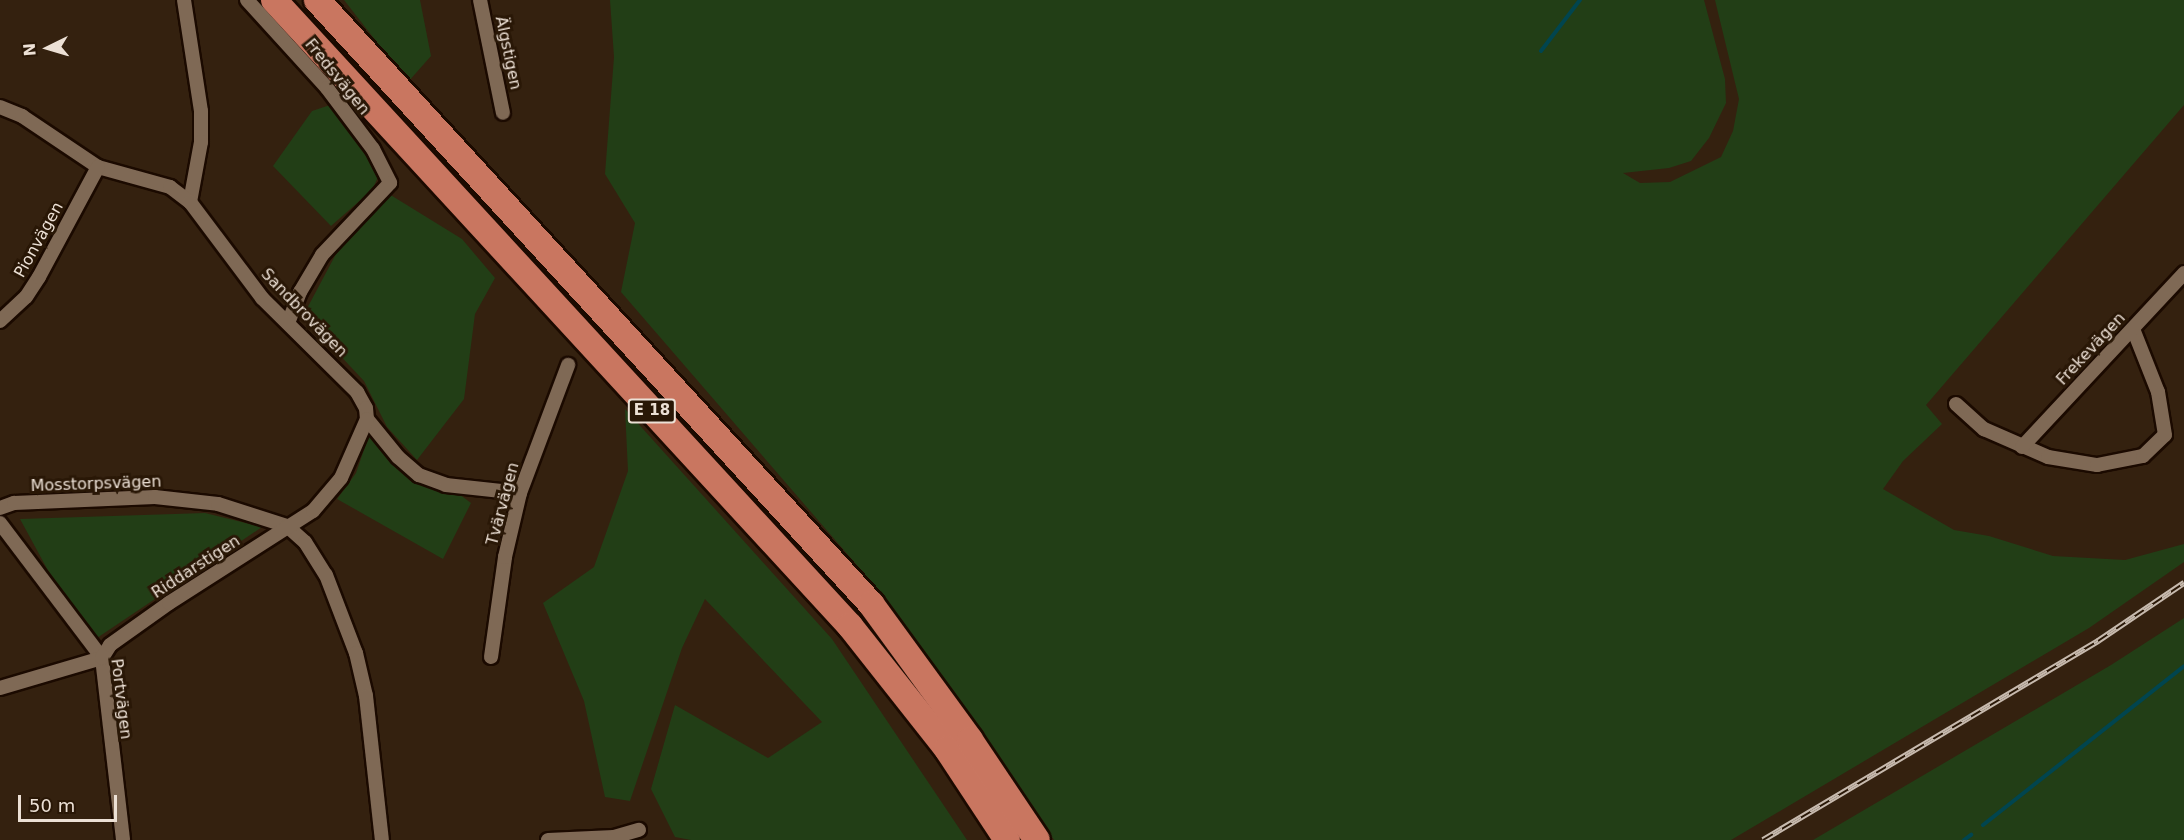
<!DOCTYPE html>
<meta charset="utf-8">
<style>
body{margin:0}
#map{position:relative;width:2184px;height:840px;overflow:hidden;background:#34210f;font-family:"DejaVu Sans",sans-serif}
div>[style]{position:absolute}
[style*='--x']{left:calc(var(--x)*1px);top:calc(var(--y)*1px);width:calc(var(--w)*1px);rotate:calc(var(--a)*1deg)}
.green>*{inset:0;background:#223e16}
.stream>*{height:4px;margin:-2px;padding:0 2px;transform-origin:2px;border-radius:2px;background:#01454f}
.roads{filter:drop-shadow(2px 0 #1b0a00) drop-shadow(-2px 0 #1b0a00) drop-shadow(0 2px #1b0a00) drop-shadow(0 -2px #1b0a00)}
.street>*{height:14px;margin:-7px;padding:0 7px;transform-origin:7px;border-radius:7px;background:#7f6955}
.highway>*{height:26px;margin:-13px;padding:0 13px;transform-origin:13px;border-radius:13px;background:#c97660}
.rail>*{height:6px;margin-top:-3px;transform-origin:0;background:repeating-linear-gradient(90deg,#291706 0 11px,#c7baae 0 22px);box-sizing:border-box;border-block:2px solid #c7baae}
span{translate:-50% -50%;white-space:nowrap;text-align:center;line-height:1.15;-webkit-text-stroke:6px #291706;paint-order:stroke}
.shield-label span{padding:2px 4px;background:#291706;border:2px solid;border-radius:4px;-webkit-text-stroke-width:0}
.shield-label{font-size:15px;color:#ece0d5;font-weight:700}
.street-label{font-size:16px;color:#ece0d5}
.north{position:absolute;left:18px;top:18px;width:60px;height:60px;-webkit-text-stroke:4px #291706;paint-order:stroke;rotate:265deg;font-size:16px;font-weight:700;line-height:24px;text-align:center;color:#ece0d5}
.north::after{content:'';display:block;margin:auto;width:21px;height:27px;background:#ece0d5;clip-path:polygon(50% 0,100% 100%,50% 72%,0 100%)}
.scale{position:absolute;left:18px;top:795px;width:99px;height:27px;box-sizing:border-box;border:3px solid #ece0d5;border-top:0;padding-left:8px;font-size:18px;line-height:21px;white-space:nowrap;color:#ece0d5;-webkit-text-stroke:4px #291706;paint-order:stroke}
</style>
<div id="map">
<div class="green">
<i style="clip-path:polygon(344px 0,420px 0,431px 56px,408px 82px)"></i>
<i style="clip-path:polygon(610px 0,1704px 0,1725px 79px,1726px 103px,1709px 138px,1691px 161px,1669px 168px,1623px 173px,1640px 183px,1670px 182px,1721px 157px,1733px 131px,1739px 99px,1715px 0,2184px 0,2184px 105px,1926px 405px,1942px 424px,1903px 461px,1883px 489px,1954px 530px,1989px 536px,2053px 556px,2125px 560px,2184px 544px,2184px 562px,2089px 628px,1731px 840px,1054px 840px,887px 600px,621px 292px,635px 223px,605px 174px,614px 57px)"></i>
<i style="clip-path:polygon(336px 103px,353px 124px,380px 173px,372px 190px,331px 226px,273px 166px,312px 111px)"></i>
<i style="clip-path:polygon(389px 194px,462px 239px,495px 278px,475px 314px,464px 399px,417px 460px,387px 427px,364px 381px,303px 316px,345px 237px)"></i>
<i style="clip-path:polygon(625px 409px,832px 639px,967px 840px,691px 840px,675px 837px,651px 789px,675px 705px,768px 758px,822px 722px,705px 599px,682px 648px,630px 801px,605px 797px,584px 701px,543px 603px,594px 567px,628px 471px)"></i>
<i style="clip-path:polygon(369px 435px,375px 435px,405px 471px,455px 491px,471px 503px,443px 559px,337px 499px,356px 473px)"></i>
<i style="clip-path:polygon(205px 513px,262px 527px,97px 638px,63px 598px,20px 519px)"></i>
<i style="clip-path:polygon(2184px 618px,2184px 840px,1813px 840px,2111px 665px)"></i>
</div>
<div class="stream">
<i style="--x:1541;--y:51;--w:64;--a:-52.6"></i>
<i style="--x:1983;--y:825;--w:256;--a:-38.3"></i>
<i style="--x:1964;--y:840;--w:9;--a:-36"></i>
</div>
<div class="roads">
<div class="street">
<i style="--x:184;--y:0;--w:112;--a:81.3"></i>
<i style="--x:201;--y:111;--w:31;--a:90"></i>
<i style="--x:201;--y:142;--w:61;--a:100.4"></i>
<i style="--x:247;--y:0;--w:119;--a:47.7"></i>
<i style="--x:327;--y:88;--w:76;--a:53"></i>
<i style="--x:373;--y:149;--w:38;--a:63"></i>
<i style="--x:390;--y:183;--w:99;--a:133.4"></i>
<i style="--x:322;--y:255;--w:43;--a:120.7"></i>
<i style="--x:300;--y:292;--w:33;--a:111"></i>
<i style="--x:480;--y:0;--w:115;--a:78.5"></i>
<i style="--x:0;--y:107;--w:24;--a:22"></i>
<i style="--x:22;--y:116;--w:92;--a:33.9"></i>
<i style="--x:98;--y:167;--w:75;--a:15.5"></i>
<i style="--x:170;--y:187;--w:25;--a:37"></i>
<i style="--x:190;--y:202;--w:120;--a:53.1"></i>
<i style="--x:262;--y:298;--w:134;--a:44.7"></i>
<i style="--x:357;--y:392;--w:18;--a:61"></i>
<i style="--x:366;--y:408;--w:11;--a:85"></i>
<i style="--x:367;--y:419;--w:49;--a:50.8"></i>
<i style="--x:398;--y:457;--w:28;--a:41"></i>
<i style="--x:419;--y:475;--w:29;--a:20"></i>
<i style="--x:446;--y:485;--w:74;--a:6.2"></i>
<i style="--x:0;--y:321;--w:35;--a:-43"></i>
<i style="--x:26;--y:297;--w:24;--a:-57"></i>
<i style="--x:39;--y:277;--w:125;--a:-61.8"></i>
<i style="--x:1956;--y:404;--w:38;--a:42"></i>
<i style="--x:1984;--y:429;--w:70;--a:23.6"></i>
<i style="--x:2048;--y:457;--w:50;--a:9.3"></i>
<i style="--x:2097;--y:465;--w:47;--a:-11.1"></i>
<i style="--x:2143;--y:456;--w:30;--a:-44"></i>
<i style="--x:2165;--y:435;--w:44;--a:-99.2"></i>
<i style="--x:2158;--y:392;--w:68;--a:-111.6"></i>
<i style="--x:2022;--y:447;--w:238;--a:-47"></i>
<i style="--x:0;--y:508;--w:15;--a:-20"></i>
<i style="--x:14;--y:503;--w:141;--a:-2.4"></i>
<i style="--x:155;--y:497;--w:63;--a:6.3"></i>
<i style="--x:218;--y:504;--w:72;--a:17.7"></i>
<i style="--x:287;--y:526;--w:24;--a:42"></i>
<i style="--x:305;--y:542;--w:39;--a:58"></i>
<i style="--x:326;--y:575;--w:84;--a:69"></i>
<i style="--x:356;--y:653;--w:44;--a:76.9"></i>
<i style="--x:366;--y:696;--w:145;--a:83.7"></i>
<i style="--x:0;--y:523;--w:169;--a:52.9"></i>
<i style="--x:102;--y:658;--w:183;--a:83.4"></i>
<i style="--x:491;--y:657;--w:101;--a:-82"></i>
<i style="--x:505;--y:557;--w:66;--a:-76.8"></i>
<i style="--x:520;--y:493;--w:137;--a:-69.4"></i>
<i style="--x:0;--y:688;--w:106;--a:-16.4"></i>
<i style="--x:102;--y:658;--w:15;--a:-58"></i>
<i style="--x:110;--y:645;--w:72;--a:-35.4"></i>
<i style="--x:169;--y:603;--w:171;--a:-32.6"></i>
<i style="--x:313;--y:511;--w:43;--a:-49.7"></i>
<i style="--x:341;--y:478;--w:64;--a:-66.2"></i>
<i style="--x:548;--y:840;--w:66;--a:-2.6"></i>
<i style="--x:614;--y:837;--w:26;--a:-16"></i>
</div>
<div class="highway">
<i style="--x:274;--y:0;--w:851;--a:47.38"></i>
<i style="--x:850;--y:626;--w:157;--a:51.7"></i>
<i style="--x:947;--y:749;--w:109;--a:56.6"></i>
<i style="--x:317;--y:0;--w:820;--a:47.47"></i>
<i style="--x:871;--y:604;--w:168;--a:53.9"></i>
<i style="--x:970;--y:740;--w:120;--a:56.2"></i>
</div>
</div>
<div class="rail">
<i style="--x:1763;--y:840;--w:390;--a:-30.7"></i>
<i style="--x:2098;--y:641;--w:104;--a:-34"></i>
</div>
<div class="shield-label">
<span style="left:652px;top:411px">E 18</span>
</div>
<div class="street-label">
<span style="left:508px;top:53px;rotate:78deg">Älgstigen</span>
<span style="left:337px;top:77px;rotate:51deg">Fredsvägen</span>
<span style="left:39px;top:240px;rotate:-61deg">Pionvägen</span>
<span style="left:304px;top:313px;rotate:46deg">Sandbrovägen</span>
<span style="left:2091px;top:349px;rotate:-47deg">Frekevägen</span>
<span style="left:96px;top:484px;rotate:-2deg">Mosstorpsvägen</span>
<span style="left:503px;top:504px;rotate:-75deg">Tvärvägen</span>
<span style="left:196px;top:567px;rotate:-33deg">Riddarstigen</span>
<span style="left:121px;top:699px;rotate:83deg">Portvägen</span>
</div>
<div class="north">N</div>
<div class="scale">50 m</div>
</div>
